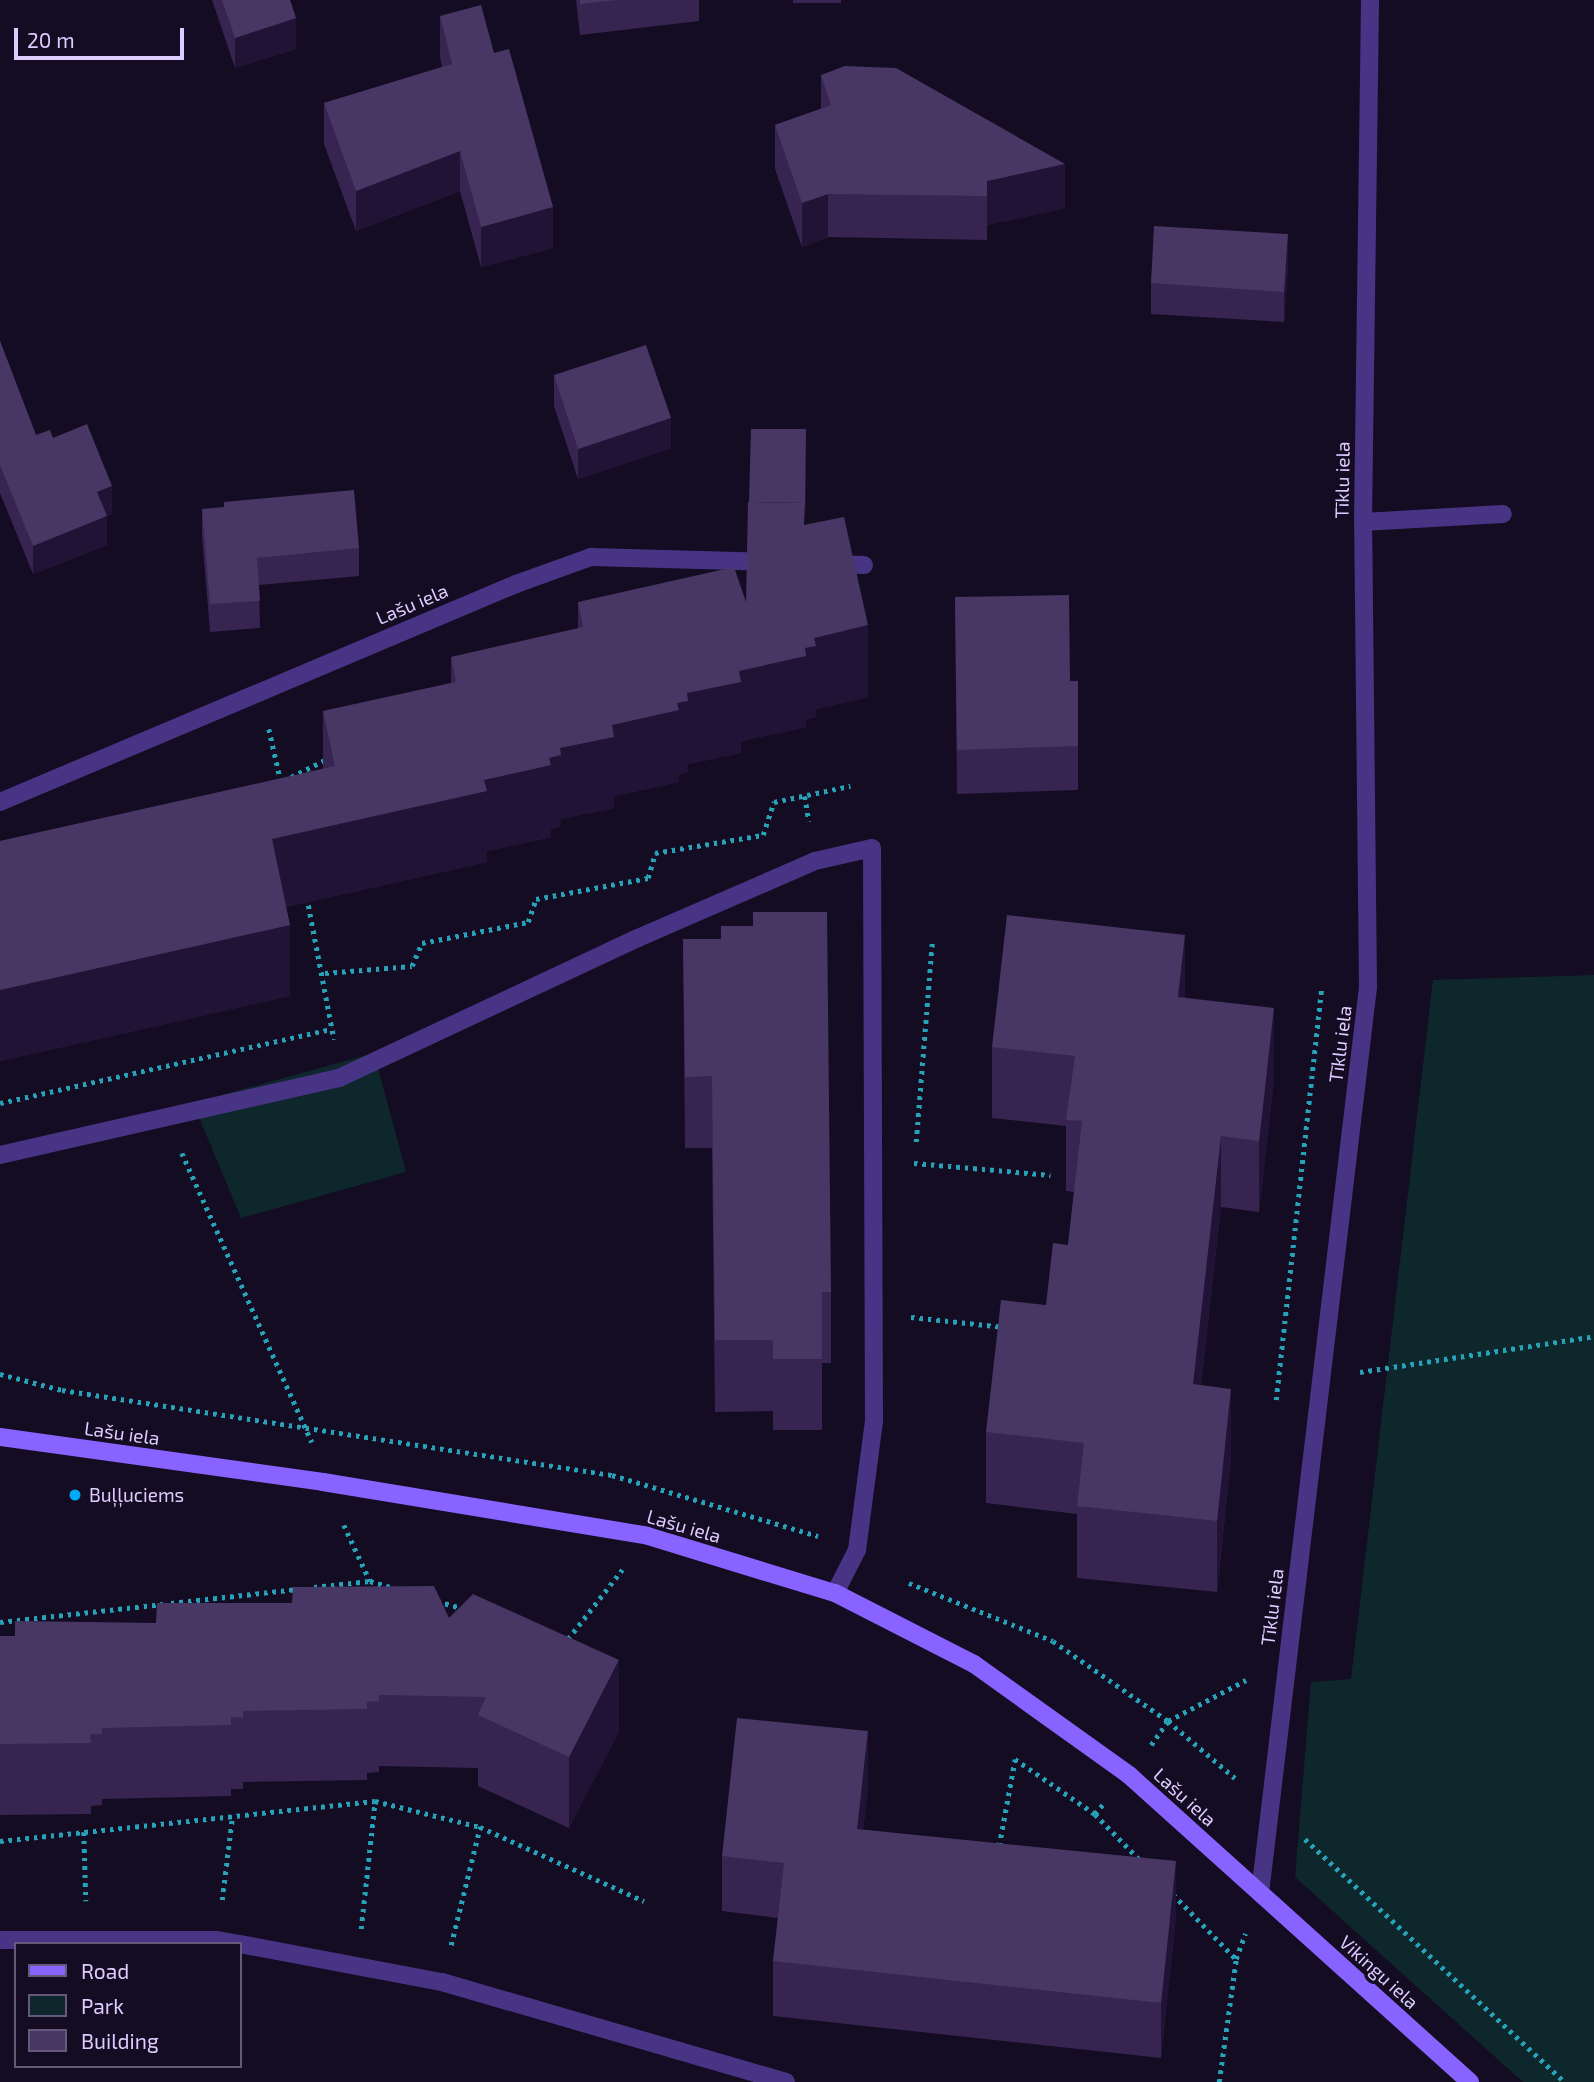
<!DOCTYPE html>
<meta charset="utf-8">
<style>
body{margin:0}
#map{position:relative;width:1594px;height:2082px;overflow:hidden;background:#140c22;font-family:"Exo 2",sans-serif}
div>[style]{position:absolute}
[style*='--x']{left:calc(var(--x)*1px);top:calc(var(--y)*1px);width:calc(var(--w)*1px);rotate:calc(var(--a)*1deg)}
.green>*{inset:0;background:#0e272c}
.path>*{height:4.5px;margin-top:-2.25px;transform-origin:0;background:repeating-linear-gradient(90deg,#26a2b9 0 3.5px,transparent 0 8.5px)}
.lane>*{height:18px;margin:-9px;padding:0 9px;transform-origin:9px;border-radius:9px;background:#483484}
.street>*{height:18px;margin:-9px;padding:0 9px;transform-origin:9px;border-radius:9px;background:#483484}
.secondary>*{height:18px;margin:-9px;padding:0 9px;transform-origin:9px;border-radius:9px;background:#8963ff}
.wall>*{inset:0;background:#372451}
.shaded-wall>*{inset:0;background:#211336}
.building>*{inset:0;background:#483664}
.dots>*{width:19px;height:19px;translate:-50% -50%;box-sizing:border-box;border:4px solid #140c22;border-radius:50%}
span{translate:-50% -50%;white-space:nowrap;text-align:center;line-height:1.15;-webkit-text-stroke:7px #140c22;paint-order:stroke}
.street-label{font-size:19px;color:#dcf}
.poi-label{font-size:19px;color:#dcf}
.left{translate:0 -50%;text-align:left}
.legend{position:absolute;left:14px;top:1942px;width:228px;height:126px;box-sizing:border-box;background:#140c22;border:2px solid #64597a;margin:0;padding:9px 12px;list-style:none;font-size:21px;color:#dcf}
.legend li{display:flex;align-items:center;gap:14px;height:35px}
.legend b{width:35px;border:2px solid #64597a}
.scale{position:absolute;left:14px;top:28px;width:170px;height:32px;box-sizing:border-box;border:4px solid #dcf;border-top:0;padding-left:9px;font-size:21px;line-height:24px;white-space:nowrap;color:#dcf;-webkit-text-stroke:5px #140c22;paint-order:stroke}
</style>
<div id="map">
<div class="green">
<i style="clip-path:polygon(1594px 975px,1594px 2082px,1523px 2082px,1295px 1877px,1311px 1682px,1351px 1679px,1433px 980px)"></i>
<i style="clip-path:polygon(374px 1053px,406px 1172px,241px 1218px,193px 1103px)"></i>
</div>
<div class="path">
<i style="--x:269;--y:729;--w:54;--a:77.2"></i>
<i style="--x:291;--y:777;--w:40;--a:-26.6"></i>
<i style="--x:805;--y:796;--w:26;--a:81"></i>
<i style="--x:307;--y:897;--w:145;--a:79.2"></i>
<i style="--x:325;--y:973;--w:87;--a:-4.6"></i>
<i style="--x:412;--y:966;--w:25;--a:-67"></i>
<i style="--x:422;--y:943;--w:108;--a:-11.2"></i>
<i style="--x:528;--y:922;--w:24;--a:-71"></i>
<i style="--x:536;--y:899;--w:114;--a:-10.6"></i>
<i style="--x:648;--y:878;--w:26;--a:-74"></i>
<i style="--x:655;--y:853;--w:109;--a:-9.5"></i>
<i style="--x:763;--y:835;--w:35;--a:-72"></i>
<i style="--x:774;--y:802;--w:78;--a:-11.9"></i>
<i style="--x:0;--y:1103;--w:340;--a:-12.6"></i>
<i style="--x:916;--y:1142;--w:202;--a:-85.4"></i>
<i style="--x:182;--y:1153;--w:317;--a:65.8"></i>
<i style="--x:914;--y:1163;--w:137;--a:5"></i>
<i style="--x:911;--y:1317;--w:94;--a:6.1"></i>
<i style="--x:1360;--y:1372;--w:237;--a:-8.7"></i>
<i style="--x:0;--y:1374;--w:64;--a:14.5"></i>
<i style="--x:62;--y:1390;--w:557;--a:8.79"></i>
<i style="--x:612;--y:1475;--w:215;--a:16.5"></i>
<i style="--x:1276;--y:1400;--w:412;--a:-83.7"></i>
<i style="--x:344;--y:1525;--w:62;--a:65.1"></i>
<i style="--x:909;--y:1583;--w:155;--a:21.9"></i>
<i style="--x:1053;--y:1641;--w:140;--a:34.8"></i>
<i style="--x:1168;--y:1721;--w:88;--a:40.4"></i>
<i style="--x:314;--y:1587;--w:56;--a:-6.1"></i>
<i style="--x:370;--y:1581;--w:22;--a:16"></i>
<i style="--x:437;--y:1601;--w:29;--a:16"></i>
<i style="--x:171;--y:1603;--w:128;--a:-6.3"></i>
<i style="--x:0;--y:1622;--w:164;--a:-6.3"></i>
<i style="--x:568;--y:1639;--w:88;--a:-52"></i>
<i style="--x:1151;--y:1745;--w:29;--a:-55"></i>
<i style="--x:1168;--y:1721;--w:88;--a:-27.7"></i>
<i style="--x:1095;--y:1814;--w:14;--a:-51"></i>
<i style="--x:84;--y:1832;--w:69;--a:88.3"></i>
<i style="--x:1305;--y:1839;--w:356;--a:43.1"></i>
<i style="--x:0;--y:1841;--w:377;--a:-6.1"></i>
<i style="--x:375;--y:1801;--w:108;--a:13.9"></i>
<i style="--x:480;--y:1827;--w:180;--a:24.3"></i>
<i style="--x:999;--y:1846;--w:88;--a:-79.6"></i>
<i style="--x:1015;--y:1759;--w:97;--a:34.5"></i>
<i style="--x:1095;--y:1814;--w:64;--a:45.6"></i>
<i style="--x:1173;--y:1894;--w:91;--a:45.9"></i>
<i style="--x:222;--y:1900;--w:83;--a:-83"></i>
<i style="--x:361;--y:1929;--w:129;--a:-83.8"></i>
<i style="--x:451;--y:1945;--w:122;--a:-76.2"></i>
<i style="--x:1219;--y:2082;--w:124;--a:-82.1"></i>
<i style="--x:1236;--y:1959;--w:27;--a:-70"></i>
</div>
<div class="lane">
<i style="--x:1363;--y:522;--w:140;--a:-3.3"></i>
</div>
<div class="street">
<i style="--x:833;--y:564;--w:31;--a:2"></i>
<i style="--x:0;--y:802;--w:560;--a:-22.9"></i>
<i style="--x:516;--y:584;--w:80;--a:-19.8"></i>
<i style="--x:591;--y:557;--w:179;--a:1.6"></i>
<i style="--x:0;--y:1155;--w:348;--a:-12.8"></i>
<i style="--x:339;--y:1078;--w:330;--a:-25.1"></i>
<i style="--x:638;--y:938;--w:193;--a:-23.5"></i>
<i style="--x:815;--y:861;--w:58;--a:-12.8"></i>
<i style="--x:872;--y:848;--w:573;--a:89.8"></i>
<i style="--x:874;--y:1421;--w:130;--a:97.5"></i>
<i style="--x:857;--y:1550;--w:48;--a:117.1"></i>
<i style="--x:1260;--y:1893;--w:912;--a:-83.2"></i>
<i style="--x:1368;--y:987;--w:465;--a:-90.6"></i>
<i style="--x:1363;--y:522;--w:522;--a:-89.23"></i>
<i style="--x:0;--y:1940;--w:217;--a:0"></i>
<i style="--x:217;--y:1940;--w:22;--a:10"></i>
<i style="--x:240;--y:1944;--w:206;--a:10.7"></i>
<i style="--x:442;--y:1982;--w:358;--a:16.2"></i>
</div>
<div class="secondary">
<i style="--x:0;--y:1437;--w:326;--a:7.9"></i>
<i style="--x:323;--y:1482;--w:329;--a:9.4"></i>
<i style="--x:648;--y:1536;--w:195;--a:17"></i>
<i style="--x:835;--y:1593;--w:156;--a:27.1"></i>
<i style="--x:974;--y:1664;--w:191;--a:35.6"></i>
<i style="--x:1129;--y:1775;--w:459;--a:42"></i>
</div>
<div class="wall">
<i style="clip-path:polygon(212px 0,290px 0,296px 49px,235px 68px)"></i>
<i style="clip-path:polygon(576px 0,699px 0,699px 21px,580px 35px)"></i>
<i style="clip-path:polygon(793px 0,841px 0,841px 3px,793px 3px)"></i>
<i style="clip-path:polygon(440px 16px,494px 53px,553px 248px,481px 267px,460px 191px,356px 231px,324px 144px,324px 103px,442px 67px,440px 57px)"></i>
<i style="clip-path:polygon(821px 75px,1065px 208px,987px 225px,987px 240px,828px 237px,802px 247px,775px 169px,775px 125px,821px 109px)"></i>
<i style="clip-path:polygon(1288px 265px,1284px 322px,1151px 314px,1151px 283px)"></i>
<i style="clip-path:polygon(0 341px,36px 435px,53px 438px,112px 514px,107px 516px,107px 545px,33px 574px,0 493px)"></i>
<i style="clip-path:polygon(554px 375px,671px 448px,578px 479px,554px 406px)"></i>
<i style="clip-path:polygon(202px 509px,359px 548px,359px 576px,259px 585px,260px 628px,210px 632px,202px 536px)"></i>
<i style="clip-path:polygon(805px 525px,868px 697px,816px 709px,816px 717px,806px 719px,806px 727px,741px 741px,741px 753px,688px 764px,688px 772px,679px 774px,679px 782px,614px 796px,614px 808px,561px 819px,561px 826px,551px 829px,551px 837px,487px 851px,487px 862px,286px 907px,290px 996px,0 1061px,0 841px,323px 769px,323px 711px,451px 683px,451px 657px,578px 629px,578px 602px,746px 602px)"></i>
<i style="clip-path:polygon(955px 597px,1070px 681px,1078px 681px,1078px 790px,957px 794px)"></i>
<i style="clip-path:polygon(683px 939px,831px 1292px,831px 1363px,822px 1363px,822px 1430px,773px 1430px,773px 1411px,715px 1412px,712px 1148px,685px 1148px)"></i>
<i style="clip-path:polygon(1185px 997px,1274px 1079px,1259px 1212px,1221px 1207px,1201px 1385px,1231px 1460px,1217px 1592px,1077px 1578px,1077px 1514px,986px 1503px,986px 1432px,1046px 1305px,1068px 1245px,1074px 1192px,1066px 1191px,1066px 1126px,992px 1118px,992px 1047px)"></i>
<i style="clip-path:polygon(449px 1618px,619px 1731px,569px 1828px,478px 1786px,478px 1768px,379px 1766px,379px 1772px,367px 1773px,367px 1780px,243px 1782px,243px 1789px,231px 1789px,231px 1796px,102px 1799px,102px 1805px,91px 1806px,91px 1814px,0 1815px,0 1636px,15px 1636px,156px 1623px)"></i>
<i style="clip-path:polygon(868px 1786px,863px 1830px,1176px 1916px,1161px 2058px,773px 2016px,773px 1961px,778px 1918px,722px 1911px,722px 1856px)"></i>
</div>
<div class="shaded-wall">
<i style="clip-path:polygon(296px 18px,296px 49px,235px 68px,235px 38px)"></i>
<i style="clip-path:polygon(460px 151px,460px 191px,356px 231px,356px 191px)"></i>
<i style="clip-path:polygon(1065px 164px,1065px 208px,987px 225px,987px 181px)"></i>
<i style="clip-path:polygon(828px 194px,828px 237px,802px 247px,802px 203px)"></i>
<i style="clip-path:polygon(553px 207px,553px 248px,481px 267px,481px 227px)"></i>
<i style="clip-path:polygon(1288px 234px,1288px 265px,1284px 322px,1284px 292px)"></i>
<i style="clip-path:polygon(671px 418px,671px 448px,578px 479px,578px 449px)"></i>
<i style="clip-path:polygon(112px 486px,112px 514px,99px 520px,107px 516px,107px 545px,33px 574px,33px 546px,97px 492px)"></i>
<i style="clip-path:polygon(868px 625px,868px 697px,816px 709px,816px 717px,806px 719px,806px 727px,741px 741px,741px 753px,688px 764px,688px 772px,679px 774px,679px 782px,614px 796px,614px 808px,561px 819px,561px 826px,551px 829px,551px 837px,487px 851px,487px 862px,272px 910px,272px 839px,549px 758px,560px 748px,612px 725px,677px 703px,687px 693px,739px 671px,805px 648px,814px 638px)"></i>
<i style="clip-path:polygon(290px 925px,290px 996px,0 1061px,0 990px)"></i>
<i style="clip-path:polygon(1185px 935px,1185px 1006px,1178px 997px)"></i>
<i style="clip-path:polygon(1274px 1008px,1274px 1079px,1259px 1212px,1259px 1141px)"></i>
<i style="clip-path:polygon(1221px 1136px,1221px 1207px,1193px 1456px,1193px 1384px)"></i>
<i style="clip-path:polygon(1231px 1389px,1231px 1460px,1217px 1592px,1217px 1521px)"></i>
<i style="clip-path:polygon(619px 1660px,619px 1731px,569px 1828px,569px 1757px)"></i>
<i style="clip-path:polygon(868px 1731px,868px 1786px,857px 1884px,857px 1829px)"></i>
<i style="clip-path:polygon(1176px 1861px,1176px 1916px,1161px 2058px,1161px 2003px)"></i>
</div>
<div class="building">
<i style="clip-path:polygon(222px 0,290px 0,296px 18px,235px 38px)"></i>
<i style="clip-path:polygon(580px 0,617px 0,580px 4px)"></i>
<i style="clip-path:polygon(481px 5px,494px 53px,509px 49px,553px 207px,481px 227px,460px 151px,356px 191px,324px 103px,452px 64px,440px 16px)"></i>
<i style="clip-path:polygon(845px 66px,896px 68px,1065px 164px,987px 181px,987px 196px,828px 194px,802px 203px,775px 125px,831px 105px,821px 75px)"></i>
<i style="clip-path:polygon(1154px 226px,1288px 234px,1284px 292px,1151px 283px)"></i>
<i style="clip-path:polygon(0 341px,36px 435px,50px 430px,53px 438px,87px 424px,112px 486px,97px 492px,107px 516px,33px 546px,0 465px)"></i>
<i style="clip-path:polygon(646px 345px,671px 418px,578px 449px,554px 375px)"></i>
<i style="clip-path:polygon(751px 429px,806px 429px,805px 521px,805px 503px,749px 502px)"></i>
<i style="clip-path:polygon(354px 490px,359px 548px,257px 558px,260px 601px,210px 604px,202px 509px,224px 507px,224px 502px)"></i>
<i style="clip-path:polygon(748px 502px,805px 503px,804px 525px,844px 517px,868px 625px,814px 638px,816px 646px,805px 648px,806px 656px,739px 671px,741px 682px,687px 693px,688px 701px,677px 703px,679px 710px,612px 725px,614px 737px,560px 748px,561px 755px,549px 758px,551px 765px,484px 780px,487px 791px,272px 839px,290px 925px,0 990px,0 841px,335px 766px,323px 711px,456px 682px,451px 657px,583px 627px,578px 602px,734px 567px,746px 602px)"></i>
<i style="clip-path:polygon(1069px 595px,1070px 681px,1078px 681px,1078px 746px,957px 750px,955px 597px)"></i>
<i style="clip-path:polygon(753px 912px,827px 912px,831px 1292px,822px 1292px,822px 1359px,773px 1359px,773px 1340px,715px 1340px,712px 1076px,685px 1077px,683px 939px,721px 939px,721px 926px,753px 926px)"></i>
<i style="clip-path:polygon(1007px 915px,1185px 935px,1178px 997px,1274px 1008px,1259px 1141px,1221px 1136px,1193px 1384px,1231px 1389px,1217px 1521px,1077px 1506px,1084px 1443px,986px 1432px,1001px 1300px,1046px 1305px,1053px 1243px,1068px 1245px,1082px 1121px,1066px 1120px,1075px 1056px,992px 1047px)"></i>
<i style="clip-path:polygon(434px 1586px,449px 1618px,473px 1594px,619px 1660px,569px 1757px,478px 1715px,486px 1697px,379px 1695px,379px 1701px,367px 1702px,367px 1709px,243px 1711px,243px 1718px,231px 1717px,231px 1725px,102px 1728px,102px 1734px,90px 1734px,91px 1743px,0 1744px,0 1636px,15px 1636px,15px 1621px,156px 1623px,157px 1603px,292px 1603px,293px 1587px)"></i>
<i style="clip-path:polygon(737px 1718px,868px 1731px,857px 1829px,1176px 1861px,1161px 2003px,773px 1961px,784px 1863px,722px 1856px)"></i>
</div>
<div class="dots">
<i style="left:75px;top:1495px;background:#00a9f7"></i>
</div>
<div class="street-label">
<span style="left:1342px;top:480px;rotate:-89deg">Tīklu iela</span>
<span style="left:412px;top:604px;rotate:-23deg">Lašu iela</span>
<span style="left:1340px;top:1044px;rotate:-83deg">Tīklu iela</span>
<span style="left:122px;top:1433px;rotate:8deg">Lašu iela</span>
<span style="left:684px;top:1526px;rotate:16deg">Lašu iela</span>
<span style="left:1272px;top:1607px;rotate:-83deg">Tīklu iela</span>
<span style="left:1185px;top:1797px;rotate:42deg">Lašu iela</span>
<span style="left:1379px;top:1972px;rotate:42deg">Vikingu iela</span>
</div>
<div class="poi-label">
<span class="left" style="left:89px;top:1495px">Buļļuciems</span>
</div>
<ul class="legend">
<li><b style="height:9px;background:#8963ff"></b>Road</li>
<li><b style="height:19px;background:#0e272c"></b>Park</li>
<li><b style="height:19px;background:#483664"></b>Building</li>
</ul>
<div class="scale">20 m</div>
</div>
